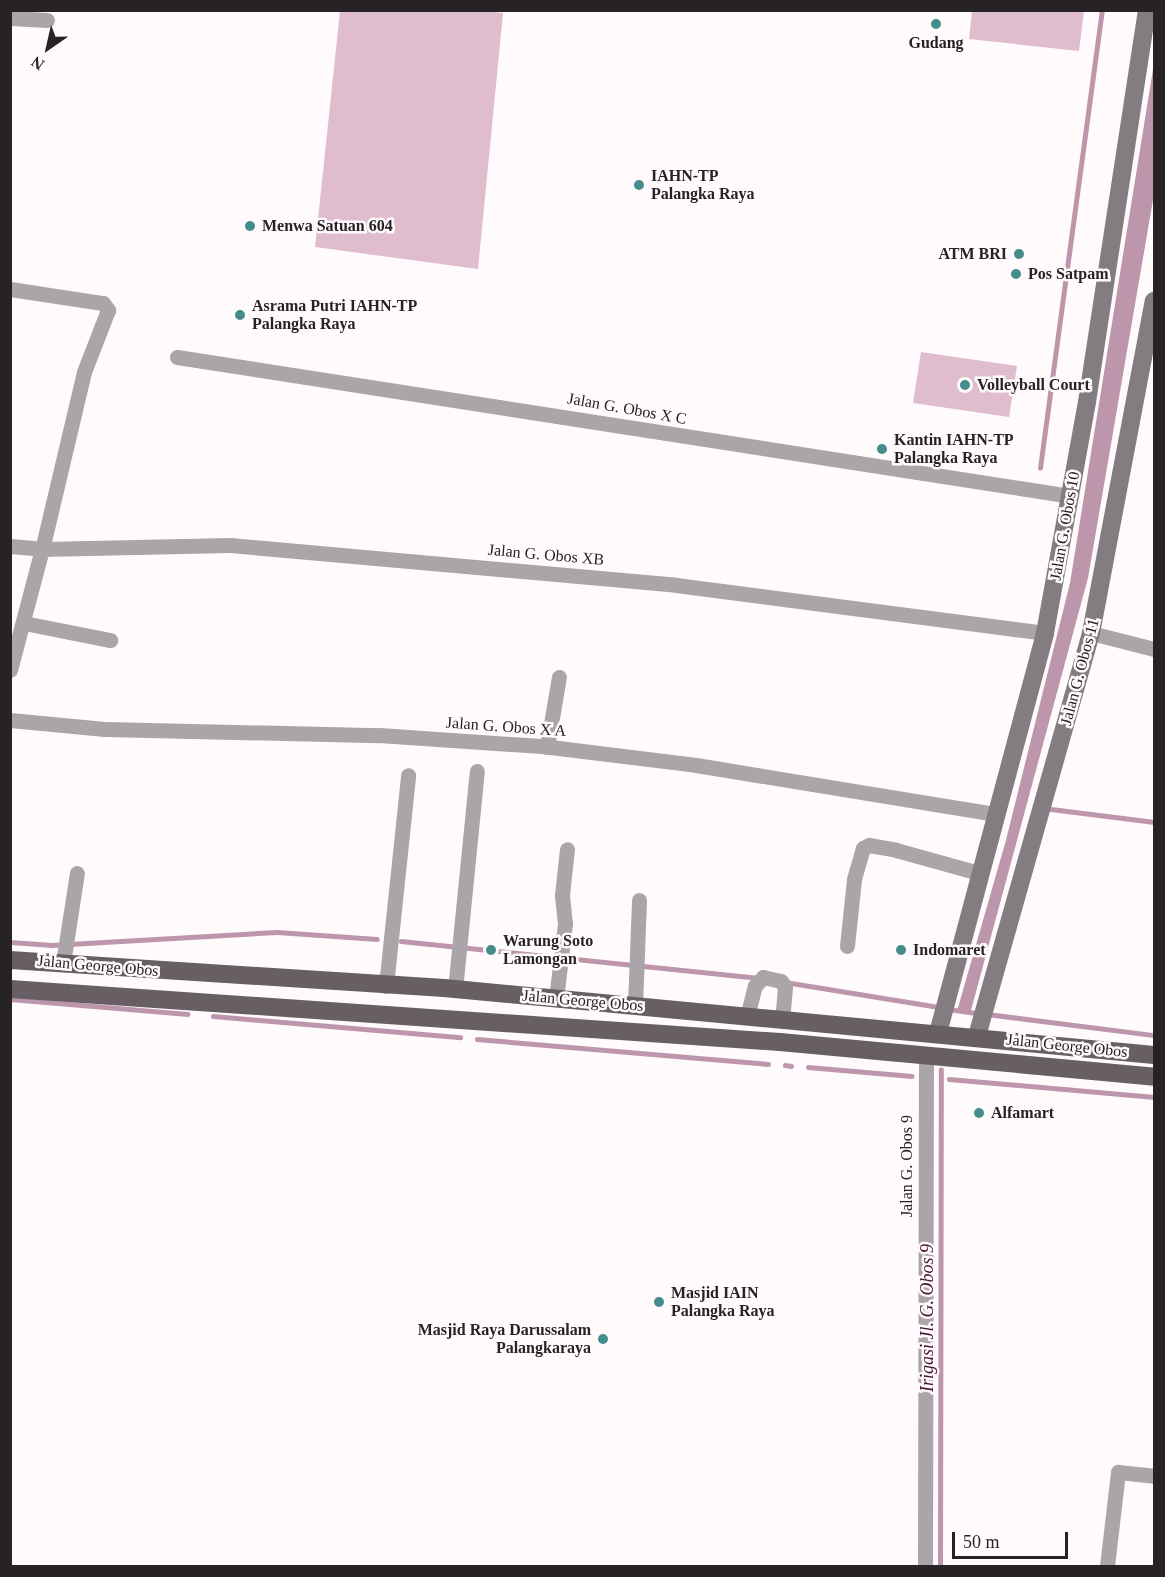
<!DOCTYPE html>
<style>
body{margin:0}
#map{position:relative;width:1165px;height:1577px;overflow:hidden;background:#fffafc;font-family:Georgia,serif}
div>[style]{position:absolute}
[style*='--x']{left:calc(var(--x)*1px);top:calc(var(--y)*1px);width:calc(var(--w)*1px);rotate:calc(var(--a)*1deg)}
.green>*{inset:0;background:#dfbcce}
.water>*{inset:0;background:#be96ab}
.stream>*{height:4.5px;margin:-2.25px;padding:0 2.25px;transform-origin:2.25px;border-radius:2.25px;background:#be96ab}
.street>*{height:15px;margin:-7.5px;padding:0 7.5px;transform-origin:7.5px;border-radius:7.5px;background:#aaa5a8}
.secondary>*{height:18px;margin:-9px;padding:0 9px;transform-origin:9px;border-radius:9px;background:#837c80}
.primary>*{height:18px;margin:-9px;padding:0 9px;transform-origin:9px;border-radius:9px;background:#675f63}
.dots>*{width:16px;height:16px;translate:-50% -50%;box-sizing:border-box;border:3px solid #fffafc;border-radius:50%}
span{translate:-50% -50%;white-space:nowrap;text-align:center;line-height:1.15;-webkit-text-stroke:5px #fffafc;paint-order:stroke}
.poi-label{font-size:16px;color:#272225;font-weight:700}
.left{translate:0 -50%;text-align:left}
.right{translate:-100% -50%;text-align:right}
.street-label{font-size:16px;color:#272225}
.water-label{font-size:18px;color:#471534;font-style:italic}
.frame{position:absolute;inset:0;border:12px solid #272225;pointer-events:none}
.north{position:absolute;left:18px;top:18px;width:60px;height:60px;-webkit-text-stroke:4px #fffafc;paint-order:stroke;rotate:214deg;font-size:16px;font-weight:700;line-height:24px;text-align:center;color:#272225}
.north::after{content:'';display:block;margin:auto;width:21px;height:27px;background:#272225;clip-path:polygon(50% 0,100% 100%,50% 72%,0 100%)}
.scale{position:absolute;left:952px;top:1532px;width:116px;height:27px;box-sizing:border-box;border:3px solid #272225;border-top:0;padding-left:8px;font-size:18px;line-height:21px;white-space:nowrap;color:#272225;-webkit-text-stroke:4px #fffafc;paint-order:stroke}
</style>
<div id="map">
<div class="green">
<i style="clip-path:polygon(485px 11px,503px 13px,478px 269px,315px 247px,340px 11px)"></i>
<i style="clip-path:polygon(972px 11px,1084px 11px,1079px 51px,969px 39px)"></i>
<i style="clip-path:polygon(921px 352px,1017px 366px,1009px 417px,913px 403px)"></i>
</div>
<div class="water">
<i style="clip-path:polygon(1154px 63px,1154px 194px,1088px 578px,970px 1014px,957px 1011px,1006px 840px,1070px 583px)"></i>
</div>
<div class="stream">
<i style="--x:1040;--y:468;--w:462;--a:-82.3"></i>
<i style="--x:1051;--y:809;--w:104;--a:7.2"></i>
<i style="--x:401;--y:941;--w:360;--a:5.9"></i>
<i style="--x:10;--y:942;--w:42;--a:4.1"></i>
<i style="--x:52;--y:945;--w:225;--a:-3.3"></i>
<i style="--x:277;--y:932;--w:100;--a:4"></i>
<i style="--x:785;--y:982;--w:157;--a:9.2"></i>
<i style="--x:10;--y:999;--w:178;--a:4.8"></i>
<i style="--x:948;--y:1009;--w:30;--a:8"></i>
<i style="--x:987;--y:1014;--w:168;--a:7.2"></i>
<i style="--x:213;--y:1016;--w:248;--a:4.9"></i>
<i style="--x:477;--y:1039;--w:292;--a:4.9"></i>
<i style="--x:785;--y:1065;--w:6;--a:9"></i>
<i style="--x:808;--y:1067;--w:104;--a:4.9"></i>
<i style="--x:949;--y:1079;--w:206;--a:5"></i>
<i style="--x:940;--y:1566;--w:496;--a:-89.9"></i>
</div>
<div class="street">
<i style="--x:10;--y:18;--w:37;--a:3"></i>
<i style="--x:10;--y:289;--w:94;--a:8.6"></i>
<i style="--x:103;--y:303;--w:9;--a:54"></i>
<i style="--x:108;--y:310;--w:66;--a:111.2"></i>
<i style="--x:84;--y:372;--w:182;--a:103.3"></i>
<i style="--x:42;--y:549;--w:188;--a:-1.2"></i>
<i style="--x:230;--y:545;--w:448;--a:5.1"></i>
<i style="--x:676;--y:585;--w:372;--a:7.4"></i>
<i style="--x:177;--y:357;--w:905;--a:8.84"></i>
<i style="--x:10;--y:546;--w:32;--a:5"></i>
<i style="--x:42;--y:549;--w:125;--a:104.8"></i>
<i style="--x:24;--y:623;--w:88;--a:11.2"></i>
<i style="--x:1091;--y:633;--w:65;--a:14.3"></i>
<i style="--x:10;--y:720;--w:95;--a:5.4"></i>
<i style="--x:105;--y:729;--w:274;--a:1.3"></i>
<i style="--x:379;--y:735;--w:163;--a:3.9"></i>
<i style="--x:542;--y:746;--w:155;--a:7"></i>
<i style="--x:696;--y:765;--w:304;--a:9.3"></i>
<i style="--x:547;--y:747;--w:71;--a:-80.3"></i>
<i style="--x:847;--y:946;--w:67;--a:-84"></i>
<i style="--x:854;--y:879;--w:32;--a:-74"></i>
<i style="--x:863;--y:848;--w:7;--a:-27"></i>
<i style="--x:869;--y:845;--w:27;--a:10"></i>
<i style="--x:896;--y:850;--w:86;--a:15.5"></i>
<i style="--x:63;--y:963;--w:91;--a:-81.2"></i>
<i style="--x:386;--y:986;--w:212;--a:-84"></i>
<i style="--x:455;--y:990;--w:220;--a:-84.3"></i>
<i style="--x:556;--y:999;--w:76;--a:-83.2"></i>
<i style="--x:565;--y:924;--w:29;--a:-96"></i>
<i style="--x:562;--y:895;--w:46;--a:-83.8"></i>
<i style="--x:635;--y:1005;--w:105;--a:-87.8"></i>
<i style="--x:747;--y:1017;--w:32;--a:-76"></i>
<i style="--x:755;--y:986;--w:12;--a:-48"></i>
<i style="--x:763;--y:977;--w:18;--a:13"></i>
<i style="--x:781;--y:981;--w:7;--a:56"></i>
<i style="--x:785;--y:987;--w:33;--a:95"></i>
<i style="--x:925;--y:1566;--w:511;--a:-89.89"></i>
<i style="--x:1107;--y:1566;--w:95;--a:-83.3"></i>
<i style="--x:1118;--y:1472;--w:36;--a:6"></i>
</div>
<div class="secondary">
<i style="--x:938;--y:1033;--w:414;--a:-75"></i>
<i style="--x:1045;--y:633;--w:235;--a:-79.7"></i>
<i style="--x:1087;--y:402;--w:397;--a:-81.3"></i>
<i style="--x:977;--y:1036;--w:419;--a:-74.2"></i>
<i style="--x:1091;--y:633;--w:338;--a:-79.3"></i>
</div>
<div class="primary">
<i style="--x:10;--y:960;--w:435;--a:3.7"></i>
<i style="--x:444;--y:988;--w:713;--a:5.39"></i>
<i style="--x:10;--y:989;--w:772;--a:3.94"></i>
<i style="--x:780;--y:1042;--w:376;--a:5.3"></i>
</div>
<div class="dots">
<i style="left:936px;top:24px;background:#458d8c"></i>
<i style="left:639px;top:185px;background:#458d8c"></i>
<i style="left:250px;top:226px;background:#458d8c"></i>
<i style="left:1019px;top:254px;background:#458d8c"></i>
<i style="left:1016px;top:274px;background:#458d8c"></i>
<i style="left:240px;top:315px;background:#458d8c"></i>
<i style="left:965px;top:385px;background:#458d8c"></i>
<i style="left:882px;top:449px;background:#458d8c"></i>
<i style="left:491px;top:950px;background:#458d8c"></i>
<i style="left:901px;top:950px;background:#458d8c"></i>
<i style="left:979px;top:1113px;background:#458d8c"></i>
<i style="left:659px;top:1302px;background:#458d8c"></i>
<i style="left:603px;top:1339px;background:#458d8c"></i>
</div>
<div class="poi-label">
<span style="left:936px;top:43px">Gudang</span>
<span class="left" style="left:651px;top:185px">IAHN-TP<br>Palangka Raya</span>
<span class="left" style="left:262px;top:226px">Menwa Satuan 604</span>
<span class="right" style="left:1007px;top:254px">ATM BRI</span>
<span class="left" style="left:1028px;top:274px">Pos Satpam</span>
<span class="left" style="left:252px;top:315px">Asrama Putri IAHN-TP<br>Palangka Raya</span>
<span class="left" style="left:977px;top:385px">Volleyball Court</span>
<span class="left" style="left:894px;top:449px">Kantin IAHN-TP<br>Palangka Raya</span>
<span class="left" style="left:503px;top:950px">Warung Soto<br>Lamongan</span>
<span class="left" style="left:913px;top:950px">Indomaret</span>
<span class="left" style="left:991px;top:1113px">Alfamart</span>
<span class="left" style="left:671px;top:1302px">Masjid IAIN<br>Palangka Raya</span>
<span class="right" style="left:591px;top:1339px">Masjid Raya Darussalam<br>Palangkaraya</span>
</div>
<div class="street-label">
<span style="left:627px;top:409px;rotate:10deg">Jalan G. Obos X C</span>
<span style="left:1065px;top:526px;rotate:-80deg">Jalan G. Obos 10</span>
<span style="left:546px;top:555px;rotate:5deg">Jalan G. Obos XB</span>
<span style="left:1080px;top:672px;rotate:-75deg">Jalan G. Obos 11</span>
<span style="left:506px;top:727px;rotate:4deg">Jalan G. Obos X A</span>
<span style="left:98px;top:966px;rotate:5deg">Jalan George Obos</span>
<span style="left:583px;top:1001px;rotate:5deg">Jalan George Obos</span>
<span style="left:1067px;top:1046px;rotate:6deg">Jalan George Obos</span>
<span style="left:907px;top:1166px;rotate:-90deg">Jalan G. Obos 9</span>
</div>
<div class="water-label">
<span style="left:927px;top:1318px;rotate:-90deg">Irigasi Jl. G. Obos 9</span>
</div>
<div class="frame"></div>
<div class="north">N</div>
<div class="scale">50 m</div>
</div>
